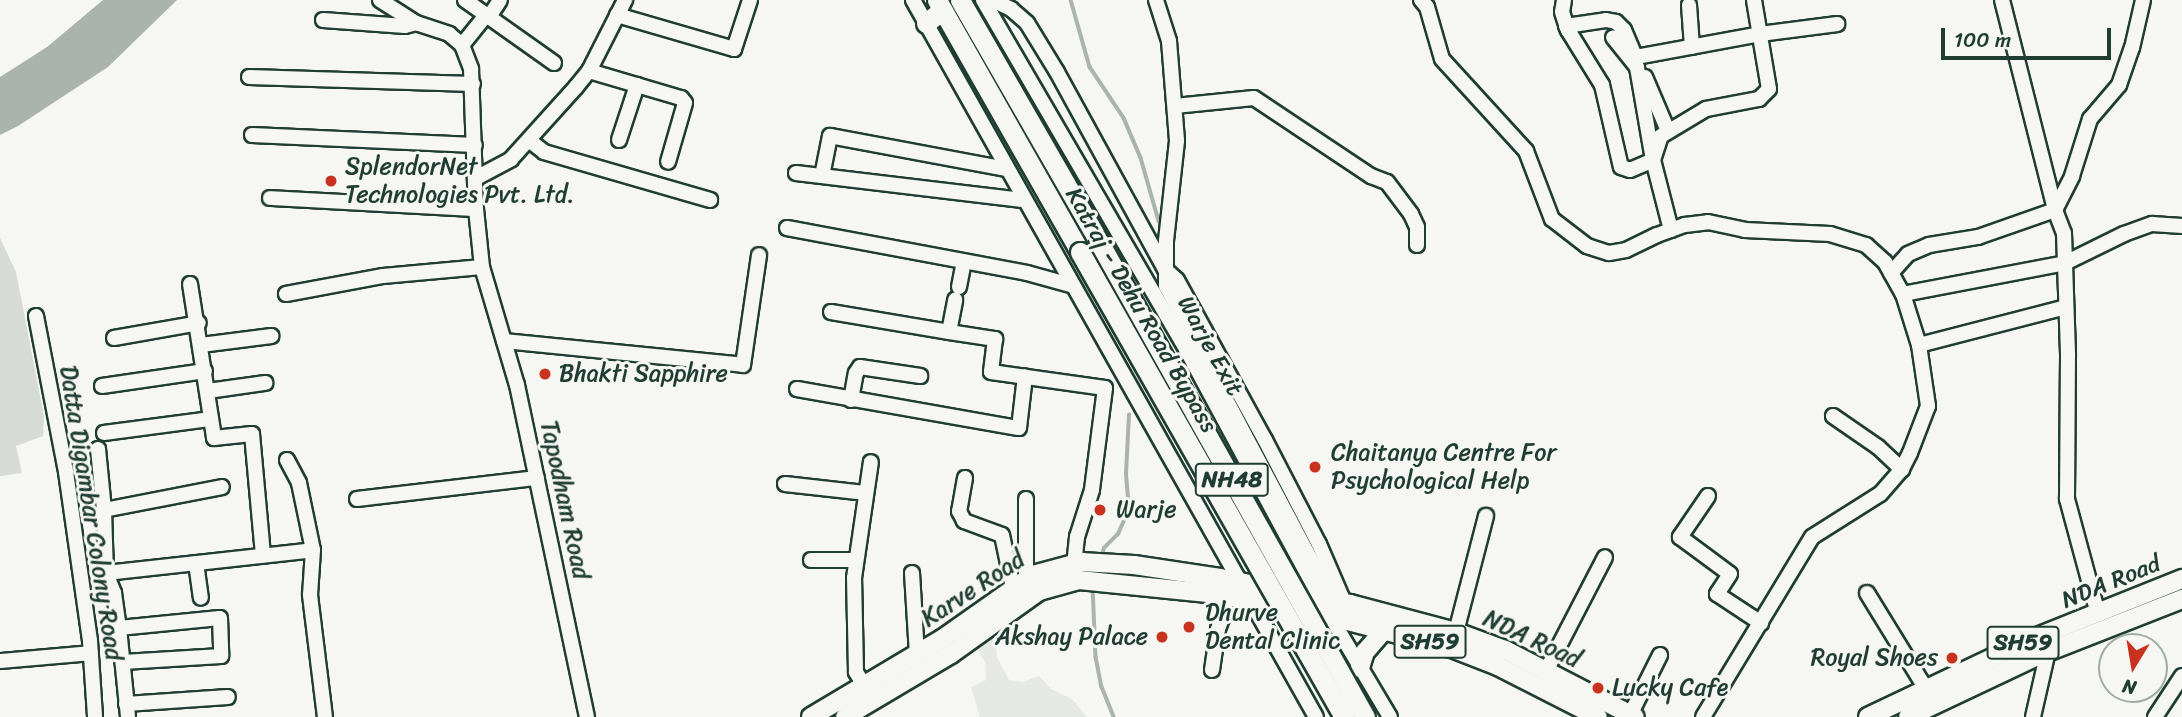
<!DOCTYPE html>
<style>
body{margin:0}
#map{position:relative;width:2182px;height:717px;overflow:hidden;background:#f6f6f2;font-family:Sriracha,sans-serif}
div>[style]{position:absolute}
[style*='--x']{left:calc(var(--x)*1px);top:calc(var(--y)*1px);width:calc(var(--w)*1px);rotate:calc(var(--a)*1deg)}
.built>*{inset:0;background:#e6e8e4}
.green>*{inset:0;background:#d6dbd6}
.water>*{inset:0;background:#aab3ae}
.stream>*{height:3.5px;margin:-1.75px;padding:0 1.75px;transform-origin:1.75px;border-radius:1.75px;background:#aab3ae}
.roads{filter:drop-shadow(2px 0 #1f3d34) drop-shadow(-2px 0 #1f3d34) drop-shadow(0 2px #1f3d34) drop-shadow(0 -2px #1f3d34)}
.minor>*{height:14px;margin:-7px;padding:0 7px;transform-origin:7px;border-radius:7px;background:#f6f6f2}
.major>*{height:18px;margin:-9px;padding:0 9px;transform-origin:9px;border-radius:9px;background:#f6f6f2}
.highway>*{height:19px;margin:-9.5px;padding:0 9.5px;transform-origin:9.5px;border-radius:9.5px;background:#f6f6f2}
.bridges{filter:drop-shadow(2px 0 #1f3d34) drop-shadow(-2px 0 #1f3d34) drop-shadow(0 2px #1f3d34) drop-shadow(0 -2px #1f3d34)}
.highway-bridge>*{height:19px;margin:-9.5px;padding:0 9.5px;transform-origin:9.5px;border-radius:9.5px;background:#f6f6f2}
.dots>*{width:19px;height:19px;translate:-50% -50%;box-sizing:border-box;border:4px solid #f6f6f2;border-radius:50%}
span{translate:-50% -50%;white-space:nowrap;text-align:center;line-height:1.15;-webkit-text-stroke:6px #f6f6f2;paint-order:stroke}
.shield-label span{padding:2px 5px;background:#f6f6f2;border:2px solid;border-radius:5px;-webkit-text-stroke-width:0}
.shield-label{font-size:23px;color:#1f3d34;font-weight:700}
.poi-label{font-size:24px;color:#1f3d34}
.left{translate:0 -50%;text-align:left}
.right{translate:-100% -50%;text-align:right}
.street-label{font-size:24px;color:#1f3d34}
.north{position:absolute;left:2098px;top:633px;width:70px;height:70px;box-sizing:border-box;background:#f6f6f2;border:2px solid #a0aca6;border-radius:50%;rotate:191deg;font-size:19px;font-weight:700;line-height:28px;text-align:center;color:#1f3d34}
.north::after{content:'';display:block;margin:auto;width:24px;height:32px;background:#c8321e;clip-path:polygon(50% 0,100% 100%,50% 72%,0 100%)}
.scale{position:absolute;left:1941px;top:28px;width:170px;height:32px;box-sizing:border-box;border:4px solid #1f3d34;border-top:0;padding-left:9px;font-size:21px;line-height:24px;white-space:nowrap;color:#1f3d34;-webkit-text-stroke:5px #f6f6f2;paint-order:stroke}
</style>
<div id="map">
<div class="built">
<i style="clip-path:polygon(995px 633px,997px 657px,1009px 680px,1023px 682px,1039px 676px,1051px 689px,1072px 699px,1087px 717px,980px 717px,971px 687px,986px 680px,985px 662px,976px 647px)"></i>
</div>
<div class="green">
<i style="clip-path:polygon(0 238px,16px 272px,44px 416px,43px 436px,16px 446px,22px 473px,0 476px)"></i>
</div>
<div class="water">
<i style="clip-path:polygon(103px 0,177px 0,108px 67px,18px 126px,0 135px,0 77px,47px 47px)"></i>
</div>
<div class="stream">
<i style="--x:1071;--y:0;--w:70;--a:74.2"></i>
<i style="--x:1090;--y:67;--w:61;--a:56.3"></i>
<i style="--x:1124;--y:118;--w:43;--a:67"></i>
<i style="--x:1141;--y:158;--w:66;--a:74.1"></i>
<i style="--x:1101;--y:558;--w:10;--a:-73"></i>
<i style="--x:1104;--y:548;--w:20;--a:-45"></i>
<i style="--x:1118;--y:534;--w:27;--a:-66"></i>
<i style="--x:1129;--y:509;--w:35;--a:-95"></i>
<i style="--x:1126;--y:474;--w:59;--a:-87.1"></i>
<i style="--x:1093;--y:586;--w:71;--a:87.6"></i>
<i style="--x:1096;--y:657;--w:31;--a:79"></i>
<i style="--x:1102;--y:687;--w:32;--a:68"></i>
</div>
<div class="roads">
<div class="minor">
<i style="--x:380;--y:0;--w:43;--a:32.6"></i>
<i style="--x:416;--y:23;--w:35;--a:18"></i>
<i style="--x:449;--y:34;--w:17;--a:40"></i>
<i style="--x:462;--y:45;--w:26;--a:69"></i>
<i style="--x:471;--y:69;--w:140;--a:88"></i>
<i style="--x:476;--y:209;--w:58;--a:84.1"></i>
<i style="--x:482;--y:267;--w:123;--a:73.5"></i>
<i style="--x:517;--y:385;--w:339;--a:78.1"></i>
<i style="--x:465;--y:0;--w:109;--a:35.3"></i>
<i style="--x:913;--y:0;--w:822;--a:60.66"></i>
<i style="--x:983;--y:0;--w:404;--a:59.8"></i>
<i style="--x:1186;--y:349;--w:306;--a:61.7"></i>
<i style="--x:1331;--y:618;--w:115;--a:59.2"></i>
<i style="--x:992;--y:0;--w:21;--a:25"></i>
<i style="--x:1011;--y:9;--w:21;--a:41"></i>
<i style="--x:1027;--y:23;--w:57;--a:58.5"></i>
<i style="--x:1057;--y:72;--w:225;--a:61.3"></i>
<i style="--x:1165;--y:269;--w:16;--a:43"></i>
<i style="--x:1177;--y:280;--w:183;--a:61.2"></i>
<i style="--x:1265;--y:440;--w:117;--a:62.6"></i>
<i style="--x:1319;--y:544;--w:71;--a:66.7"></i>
<i style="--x:1156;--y:0;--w:43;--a:72.4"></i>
<i style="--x:1169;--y:41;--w:100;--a:85.4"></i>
<i style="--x:1177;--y:141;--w:101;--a:96.3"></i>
<i style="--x:1166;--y:241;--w:45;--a:90"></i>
<i style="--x:1166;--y:286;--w:363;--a:62.1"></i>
<i style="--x:1421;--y:0;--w:9;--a:49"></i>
<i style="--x:1427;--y:7;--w:54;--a:73.9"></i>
<i style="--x:1442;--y:59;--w:125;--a:47.6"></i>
<i style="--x:1526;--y:151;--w:73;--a:69.1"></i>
<i style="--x:1552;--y:219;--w:44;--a:37.6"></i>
<i style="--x:1587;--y:246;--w:23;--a:18"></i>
<i style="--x:1609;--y:253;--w:17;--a:-10"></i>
<i style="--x:1626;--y:250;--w:34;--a:-26"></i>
<i style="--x:1657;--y:235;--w:30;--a:-20"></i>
<i style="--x:1685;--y:225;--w:23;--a:-7"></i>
<i style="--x:1708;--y:222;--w:38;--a:12"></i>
<i style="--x:1745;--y:230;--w:85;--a:2.7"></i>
<i style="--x:1830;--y:234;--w:38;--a:17"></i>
<i style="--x:1866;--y:245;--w:25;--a:42"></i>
<i style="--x:1885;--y:262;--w:37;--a:61"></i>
<i style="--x:1903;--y:294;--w:53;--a:72.6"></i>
<i style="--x:1919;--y:345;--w:62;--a:81.6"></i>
<i style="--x:1928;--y:406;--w:50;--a:111"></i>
<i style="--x:1910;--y:453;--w:18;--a:117"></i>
<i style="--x:1902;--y:469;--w:33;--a:131"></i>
<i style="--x:1880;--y:494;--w:80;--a:147.7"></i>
<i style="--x:1812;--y:537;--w:210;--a:121.2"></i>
<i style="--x:1564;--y:0;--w:12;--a:99"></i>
<i style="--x:1562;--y:12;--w:19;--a:72"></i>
<i style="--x:1568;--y:30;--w:65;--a:58.3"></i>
<i style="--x:1602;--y:85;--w:84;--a:77"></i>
<i style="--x:1621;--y:167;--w:9;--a:18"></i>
<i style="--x:1630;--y:170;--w:25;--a:-23"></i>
<i style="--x:1653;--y:160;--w:94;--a:-99.8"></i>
<i style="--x:1637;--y:67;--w:38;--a:-129"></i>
<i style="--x:2002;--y:0;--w:217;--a:75.8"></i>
<i style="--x:2055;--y:210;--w:25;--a:69"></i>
<i style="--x:2064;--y:233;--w:123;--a:88.1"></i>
<i style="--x:2068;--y:356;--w:143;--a:90.4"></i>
<i style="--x:2067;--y:499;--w:119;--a:74.9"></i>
<i style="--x:1689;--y:5;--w:42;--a:85.9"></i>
<i style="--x:617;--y:15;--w:122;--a:16.2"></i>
<i style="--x:734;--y:49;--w:52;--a:-71.9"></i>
<i style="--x:489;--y:17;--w:20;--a:-57"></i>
<i style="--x:323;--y:20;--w:82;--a:4.2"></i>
<i style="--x:405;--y:26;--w:11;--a:-15"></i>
<i style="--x:1566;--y:26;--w:40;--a:-8.5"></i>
<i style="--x:1606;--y:20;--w:10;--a:11"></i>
<i style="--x:1616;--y:22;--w:11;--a:45"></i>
<i style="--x:1624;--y:30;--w:30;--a:67"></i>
<i style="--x:462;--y:45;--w:38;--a:-51"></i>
<i style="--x:1636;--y:57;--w:126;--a:-10.5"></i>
<i style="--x:1760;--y:34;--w:78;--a:-7.4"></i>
<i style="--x:589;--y:71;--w:96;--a:16.4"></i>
<i style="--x:681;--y:98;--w:6;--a:51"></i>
<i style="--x:685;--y:103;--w:61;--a:106.1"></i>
<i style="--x:249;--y:77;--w:224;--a:1.8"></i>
<i style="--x:1645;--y:77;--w:59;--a:66.9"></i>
<i style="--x:1175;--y:106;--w:79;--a:-5.8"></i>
<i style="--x:1254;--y:98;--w:141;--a:33.7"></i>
<i style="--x:1371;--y:176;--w:17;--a:21"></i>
<i style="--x:1387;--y:182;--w:40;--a:53"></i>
<i style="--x:1411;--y:214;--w:14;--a:65"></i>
<i style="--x:1417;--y:227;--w:18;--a:90"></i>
<i style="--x:252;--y:135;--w:223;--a:2.6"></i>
<i style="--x:619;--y:140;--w:58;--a:-71.9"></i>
<i style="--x:530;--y:141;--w:18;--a:38"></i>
<i style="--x:544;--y:152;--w:173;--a:16.1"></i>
<i style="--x:796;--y:173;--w:230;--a:6.8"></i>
<i style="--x:822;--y:176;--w:41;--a:-78.7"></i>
<i style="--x:830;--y:136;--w:180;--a:10.6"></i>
<i style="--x:476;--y:178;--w:40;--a:-28"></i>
<i style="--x:511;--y:159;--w:97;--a:-47.9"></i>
<i style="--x:576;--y:87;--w:21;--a:-51"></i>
<i style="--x:589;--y:71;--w:80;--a:-63.1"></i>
<i style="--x:270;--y:198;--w:206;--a:3.1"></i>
<i style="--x:787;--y:228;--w:244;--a:10.6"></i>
<i style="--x:1027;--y:273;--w:46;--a:15.3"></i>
<i style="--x:1671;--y:230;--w:72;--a:-104.4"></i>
<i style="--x:1653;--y:160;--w:25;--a:-72"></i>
<i style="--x:1661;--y:136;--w:52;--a:-31"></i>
<i style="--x:1706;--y:109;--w:54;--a:-10.7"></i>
<i style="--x:1759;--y:99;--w:14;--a:-45"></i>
<i style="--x:1769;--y:89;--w:90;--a:-99.6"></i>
<i style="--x:1891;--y:273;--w:25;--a:-48"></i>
<i style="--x:1908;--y:254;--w:23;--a:-23"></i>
<i style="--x:1929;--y:245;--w:50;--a:-9.3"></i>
<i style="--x:1978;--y:237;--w:82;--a:-19.3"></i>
<i style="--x:2055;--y:210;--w:38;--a:-63"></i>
<i style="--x:2072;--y:176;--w:60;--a:-72.5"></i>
<i style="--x:2090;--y:119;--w:45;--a:-49.5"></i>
<i style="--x:2119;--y:85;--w:39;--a:-71"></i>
<i style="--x:2132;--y:48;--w:49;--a:-77.1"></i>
<i style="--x:190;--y:284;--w:156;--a:81.1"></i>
<i style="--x:214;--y:438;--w:38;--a:-6"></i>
<i style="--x:252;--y:434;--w:122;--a:84.8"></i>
<i style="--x:959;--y:287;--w:25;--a:-79"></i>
<i style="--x:286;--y:294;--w:99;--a:-10.5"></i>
<i style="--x:383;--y:276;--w:99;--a:-5.2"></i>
<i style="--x:1903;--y:294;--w:165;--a:-10.8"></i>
<i style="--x:2065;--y:263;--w:66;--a:-26.2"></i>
<i style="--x:2124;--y:234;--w:30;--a:-20"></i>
<i style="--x:2152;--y:224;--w:30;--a:4"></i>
<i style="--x:831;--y:312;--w:120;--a:9.6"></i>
<i style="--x:949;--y:332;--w:33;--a:-79"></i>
<i style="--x:36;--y:316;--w:159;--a:79.1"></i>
<i style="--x:66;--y:472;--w:171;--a:81.9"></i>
<i style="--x:90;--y:641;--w:76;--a:86.2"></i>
<i style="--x:949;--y:332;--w:47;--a:8.7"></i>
<i style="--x:995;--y:339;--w:33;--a:97"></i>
<i style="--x:991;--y:372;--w:115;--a:8"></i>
<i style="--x:1105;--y:388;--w:103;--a:97.3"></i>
<i style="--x:1092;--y:490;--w:49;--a:107.7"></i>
<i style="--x:1077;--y:537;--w:36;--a:96"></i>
<i style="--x:114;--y:338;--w:86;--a:-10"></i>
<i style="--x:504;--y:341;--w:240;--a:5.7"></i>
<i style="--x:743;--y:365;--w:111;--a:-81.7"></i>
<i style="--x:201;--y:345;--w:71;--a:-7.3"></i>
<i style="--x:1919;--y:345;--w:152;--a:-14.5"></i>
<i style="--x:102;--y:386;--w:104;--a:-8.3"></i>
<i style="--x:797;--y:389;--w:225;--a:10"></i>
<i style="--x:1019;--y:428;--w:52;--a:-83.4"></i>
<i style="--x:208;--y:391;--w:58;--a:-8"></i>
<i style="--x:851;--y:400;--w:27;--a:-80"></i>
<i style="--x:856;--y:373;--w:7;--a:-56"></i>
<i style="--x:860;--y:367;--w:61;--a:8.5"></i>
<i style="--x:1833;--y:416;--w:55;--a:34.6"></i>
<i style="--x:1878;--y:447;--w:33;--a:43"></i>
<i style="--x:104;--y:433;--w:108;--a:-7.5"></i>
<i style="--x:98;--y:449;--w:61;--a:84.4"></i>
<i style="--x:104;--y:510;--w:63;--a:88.2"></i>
<i style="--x:106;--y:573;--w:22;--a:68"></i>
<i style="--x:114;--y:593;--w:35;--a:82"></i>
<i style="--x:119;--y:628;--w:89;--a:84.2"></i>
<i style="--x:287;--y:460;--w:26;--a:62"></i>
<i style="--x:299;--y:483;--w:68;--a:78.2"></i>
<i style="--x:313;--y:550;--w:45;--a:93.8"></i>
<i style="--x:310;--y:595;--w:123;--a:83"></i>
<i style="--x:965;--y:478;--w:34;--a:100"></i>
<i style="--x:959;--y:511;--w:11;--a:63"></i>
<i style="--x:964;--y:521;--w:40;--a:20.2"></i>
<i style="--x:1002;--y:535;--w:54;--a:78.3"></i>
<i style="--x:785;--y:484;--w:81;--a:6.4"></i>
<i style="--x:1708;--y:496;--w:50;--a:124.3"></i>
<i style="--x:1680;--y:537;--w:62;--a:36.5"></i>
<i style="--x:1730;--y:574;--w:24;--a:123"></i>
<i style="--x:1717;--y:594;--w:53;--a:33.4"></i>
<i style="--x:357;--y:499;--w:181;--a:-6.7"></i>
<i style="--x:1026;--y:499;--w:81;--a:90"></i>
<i style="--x:104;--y:510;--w:120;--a:-11"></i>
<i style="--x:811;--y:560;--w:44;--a:0"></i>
<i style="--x:196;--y:563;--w:35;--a:82"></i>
<i style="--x:106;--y:573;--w:208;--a:-6.3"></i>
<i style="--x:912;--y:573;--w:82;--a:86.5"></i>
<i style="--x:1867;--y:593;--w:113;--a:58.4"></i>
<i style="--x:119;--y:628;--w:101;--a:-5.7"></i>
<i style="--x:220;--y:618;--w:38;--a:88"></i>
<i style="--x:221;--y:656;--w:98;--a:176.5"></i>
<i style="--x:1456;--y:632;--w:120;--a:-75.5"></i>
<i style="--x:0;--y:661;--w:91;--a:-5"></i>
<i style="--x:1212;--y:670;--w:41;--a:-81.7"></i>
<i style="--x:1218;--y:629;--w:19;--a:-69"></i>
<i style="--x:1225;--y:611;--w:21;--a:-125"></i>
<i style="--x:1546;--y:671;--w:128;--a:-62.6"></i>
<i style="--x:869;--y:693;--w:25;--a:-122"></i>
<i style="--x:856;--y:672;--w:94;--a:-91.2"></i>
<i style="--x:854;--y:578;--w:117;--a:-81.7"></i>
<i style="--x:126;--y:704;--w:102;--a:-3.9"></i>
<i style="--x:1630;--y:715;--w:67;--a:-63.4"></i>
<i style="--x:2033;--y:717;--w:68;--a:-77.2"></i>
<i style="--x:2155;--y:717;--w:49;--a:-56.6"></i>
</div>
<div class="major">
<i style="--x:1360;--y:668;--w:17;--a:-73"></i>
<i style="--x:1365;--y:652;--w:29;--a:-49"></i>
<i style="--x:811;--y:717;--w:152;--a:-30.8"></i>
<i style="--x:942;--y:639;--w:111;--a:-35.1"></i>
<i style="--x:1033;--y:575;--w:50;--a:-15.2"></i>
<i style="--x:1081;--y:562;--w:53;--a:3.2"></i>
<i style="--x:1134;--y:565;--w:87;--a:8.6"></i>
<i style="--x:1220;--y:578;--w:133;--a:11.3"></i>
<i style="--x:1350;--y:604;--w:110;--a:14.8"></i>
<i style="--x:1456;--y:632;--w:52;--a:20.2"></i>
<i style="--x:1505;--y:650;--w:146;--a:27.3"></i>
<i style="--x:845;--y:717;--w:123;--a:-30.7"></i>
<i style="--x:951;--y:654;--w:108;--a:-35.6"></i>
<i style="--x:1039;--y:591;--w:41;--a:-15.4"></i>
<i style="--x:1079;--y:580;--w:139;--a:5.8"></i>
<i style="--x:1217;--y:594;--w:134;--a:11.6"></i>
<i style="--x:1348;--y:621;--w:107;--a:14.6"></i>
<i style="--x:1452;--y:648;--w:49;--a:21.4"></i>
<i style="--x:1498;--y:666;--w:112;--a:27"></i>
<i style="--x:1868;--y:717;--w:182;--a:-25.4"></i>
<i style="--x:2032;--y:639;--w:162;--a:-21.8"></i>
<i style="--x:1908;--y:717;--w:145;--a:-25.3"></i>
<i style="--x:2039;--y:655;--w:154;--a:-21.4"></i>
</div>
<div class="highway">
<i style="--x:937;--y:0;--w:290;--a:60.4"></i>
<i style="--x:960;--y:0;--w:279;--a:60.1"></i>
<i style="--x:926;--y:23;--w:21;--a:-39"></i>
</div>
</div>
<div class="bridges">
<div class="highway-bridge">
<i style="--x:1099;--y:242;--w:544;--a:60.75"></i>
<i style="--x:1080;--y:252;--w:535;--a:60.41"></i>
</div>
</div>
<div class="dots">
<i style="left:331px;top:181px;background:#c8321e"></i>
<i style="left:545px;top:374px;background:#c8321e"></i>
<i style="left:1315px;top:467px;background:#c8321e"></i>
<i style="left:1100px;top:510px;background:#c8321e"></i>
<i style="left:1189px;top:627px;background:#c8321e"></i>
<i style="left:1162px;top:637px;background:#c8321e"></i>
<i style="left:1952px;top:658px;background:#c8321e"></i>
<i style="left:1598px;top:688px;background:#c8321e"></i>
</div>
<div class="shield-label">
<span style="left:1232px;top:480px">NH48</span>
<span style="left:1430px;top:642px">SH59</span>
<span style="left:2023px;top:643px">SH59</span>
</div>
<div class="poi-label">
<span class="left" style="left:345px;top:181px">SplendorNet<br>Technologies Pvt. Ltd.</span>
<span class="left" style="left:559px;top:374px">Bhakti Sapphire</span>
<span class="left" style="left:1331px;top:467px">Chaitanya Centre For<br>Psychological Help</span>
<span class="left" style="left:1116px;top:510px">Warje</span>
<span class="left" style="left:1205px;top:627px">Dhurve<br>Dental Clinic</span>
<span class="right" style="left:1148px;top:637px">Akshay Palace</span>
<span class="right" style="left:1938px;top:658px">Royal Shoes</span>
<span class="left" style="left:1612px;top:688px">Lucky Cafe</span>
</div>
<div class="street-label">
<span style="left:1141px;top:310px;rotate:60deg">Katraj - Dehu Road Bypass</span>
<span style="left:1210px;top:346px;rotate:61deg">Warje Exit</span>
<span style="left:565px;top:500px;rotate:78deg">Tapodham Road</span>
<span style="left:91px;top:513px;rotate:81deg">Datta Digambar Colony Road</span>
<span style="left:2111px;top:582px;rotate:-22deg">NDA Road</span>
<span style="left:973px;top:589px;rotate:-33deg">Karve Road</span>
<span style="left:1532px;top:639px;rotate:25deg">NDA Road</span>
</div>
<div class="north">N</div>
<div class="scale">100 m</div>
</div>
